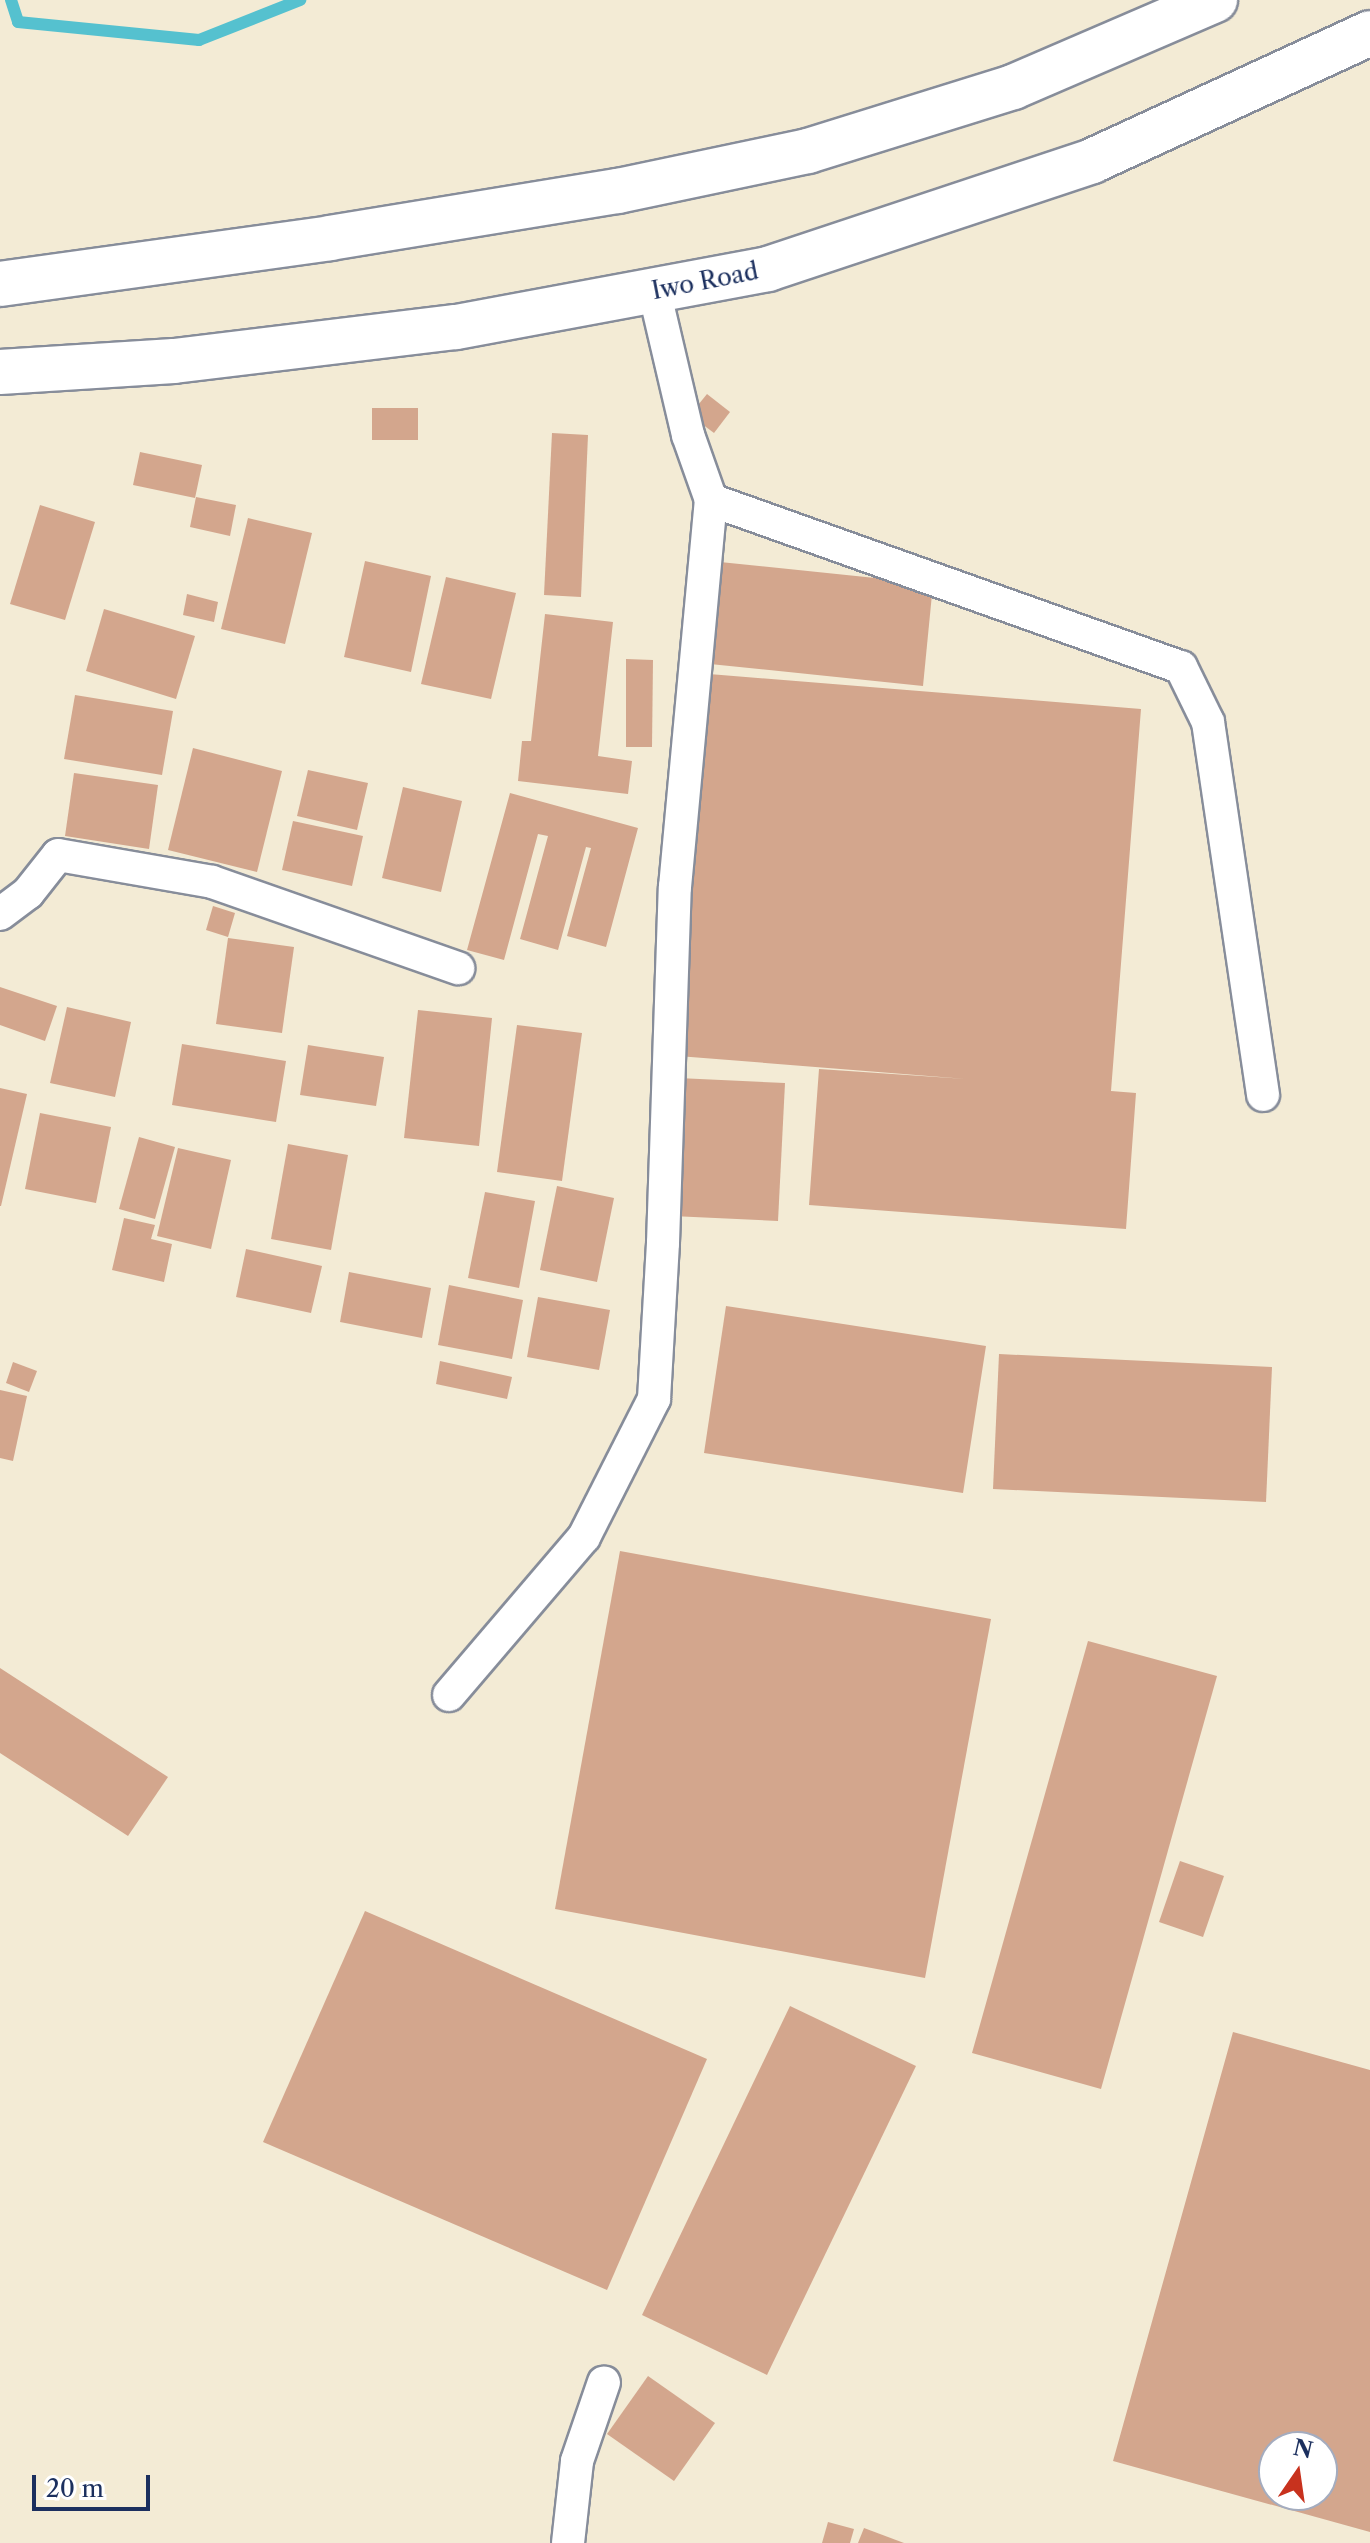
<!DOCTYPE html>
<style>
body{margin:0}
#map{position:relative;width:1370px;height:2543px;overflow:hidden;background:#f3ebd5;font-family:"Libre Caslon Text",serif}
div>[style]{position:absolute}
[style*='--x']{left:calc(var(--x)*1px);top:calc(var(--y)*1px);width:calc(var(--w)*1px);rotate:calc(var(--a)*1deg)}
.stream>*{height:12px;margin:-6px;padding:0 6px;transform-origin:6px;border-radius:6px;background:#55c1cf}
.building>*{inset:0;background:#d3a68d}
.roads{filter:drop-shadow(2px 0 #878d9a) drop-shadow(-2px 0 #878d9a) drop-shadow(0 2px #878d9a) drop-shadow(0 -2px #878d9a)}
.minor>*{height:32px;margin:-16px;padding:0 16px;transform-origin:16px;border-radius:16px;background:#fff}
.primary>*{height:44px;margin:-22px;padding:0 22px;transform-origin:22px;border-radius:22px;background:#fff}
span{translate:-50% -50%;white-space:nowrap;text-align:center;line-height:1.15;-webkit-text-stroke:7px #fff;paint-order:stroke}
.street-label{font-size:24px;color:#1b2f5e}
.north{position:absolute;left:1258px;top:2431px;width:80px;height:80px;box-sizing:border-box;background:#fff;border:2px solid #a4acbf;border-radius:50%;rotate:13deg;font-size:22px;font-weight:700;line-height:32px;text-align:center;color:#1b2f5e}
.north::after{content:'';display:block;margin:auto;width:28px;height:36px;background:#c8321e;clip-path:polygon(50% 0,100% 100%,50% 72%,0 100%)}
.scale{position:absolute;left:32px;top:2475px;width:118px;height:36px;box-sizing:border-box;border:4px solid #1b2f5e;border-top:0;padding-left:10px;font-size:24px;line-height:28px;white-space:nowrap;color:#1b2f5e;-webkit-text-stroke:6px #fff;paint-order:stroke}
</style>
<div id="map">
<div class="stream">
<i style="--x:11;--y:0;--w:23;--a:72"></i>
<i style="--x:18;--y:22;--w:182;--a:5.7"></i>
<i style="--x:199;--y:40;--w:109;--a:-21.6"></i>
</div>
<div class="building">
<i style="clip-path:polygon(707px 394px,730px 412px,714px 433px,690px 415px)"></i>
<i style="clip-path:polygon(372px 408px,418px 408px,418px 440px,372px 440px)"></i>
<i style="clip-path:polygon(552px 433px,588px 435px,581px 597px,544px 595px)"></i>
<i style="clip-path:polygon(140px 452px,202px 465px,195px 498px,133px 485px)"></i>
<i style="clip-path:polygon(196px 497px,236px 505px,230px 536px,190px 527px)"></i>
<i style="clip-path:polygon(40px 505px,95px 522px,65px 620px,10px 604px)"></i>
<i style="clip-path:polygon(248px 518px,312px 533px,285px 644px,221px 629px)"></i>
<i style="clip-path:polygon(365px 561px,431px 576px,411px 672px,344px 657px)"></i>
<i style="clip-path:polygon(720px 562px,933px 584px,923px 686px,710px 664px)"></i>
<i style="clip-path:polygon(446px 577px,516px 593px,491px 699px,421px 684px)"></i>
<i style="clip-path:polygon(187px 594px,218px 602px,214px 622px,183px 615px)"></i>
<i style="clip-path:polygon(104px 609px,195px 636px,176px 699px,86px 671px)"></i>
<i style="clip-path:polygon(545px 614px,613px 622px,598px 756px,632px 761px,628px 794px,518px 781px,522px 741px,531px 741px)"></i>
<i style="clip-path:polygon(626px 659px,653px 660px,652px 747px,626px 747px)"></i>
<i style="clip-path:polygon(709px 674px,1141px 709px,1111px 1091px,1136px 1093px,1126px 1229px,809px 1205px,819px 1069px,966px 1079px,678px 1056px)"></i>
<i style="clip-path:polygon(75px 695px,173px 711px,162px 775px,64px 759px)"></i>
<i style="clip-path:polygon(193px 748px,282px 771px,257px 872px,168px 850px)"></i>
<i style="clip-path:polygon(308px 770px,368px 783px,357px 830px,297px 816px)"></i>
<i style="clip-path:polygon(74px 773px,158px 785px,149px 849px,65px 836px)"></i>
<i style="clip-path:polygon(403px 787px,462px 801px,441px 892px,382px 878px)"></i>
<i style="clip-path:polygon(510px 793px,638px 828px,606px 947px,567px 936px,591px 848px,586px 847px,558px 950px,520px 939px,548px 836px,538px 834px,504px 960px,467px 950px)"></i>
<i style="clip-path:polygon(293px 821px,363px 836px,352px 886px,282px 870px)"></i>
<i style="clip-path:polygon(213px 906px,235px 913px,228px 937px,206px 930px)"></i>
<i style="clip-path:polygon(228px 938px,294px 947px,282px 1033px,216px 1024px)"></i>
<i style="clip-path:polygon(0 987px,57px 1006px,45px 1041px,0 1025px)"></i>
<i style="clip-path:polygon(67px 1007px,131px 1022px,115px 1097px,50px 1083px)"></i>
<i style="clip-path:polygon(418px 1010px,492px 1018px,479px 1146px,404px 1138px)"></i>
<i style="clip-path:polygon(517px 1025px,582px 1033px,562px 1181px,497px 1172px)"></i>
<i style="clip-path:polygon(182px 1044px,286px 1061px,276px 1122px,172px 1105px)"></i>
<i style="clip-path:polygon(308px 1045px,384px 1057px,376px 1106px,300px 1095px)"></i>
<i style="clip-path:polygon(678px 1078px,785px 1083px,778px 1221px,672px 1216px)"></i>
<i style="clip-path:polygon(0 1088px,27px 1094px,1px 1206px,0 1206px)"></i>
<i style="clip-path:polygon(40px 1113px,111px 1127px,96px 1203px,25px 1189px)"></i>
<i style="clip-path:polygon(139px 1137px,175px 1147px,155px 1219px,119px 1209px)"></i>
<i style="clip-path:polygon(288px 1144px,348px 1155px,331px 1250px,271px 1239px)"></i>
<i style="clip-path:polygon(178px 1148px,231px 1160px,211px 1249px,157px 1236px)"></i>
<i style="clip-path:polygon(557px 1186px,614px 1198px,597px 1282px,540px 1270px)"></i>
<i style="clip-path:polygon(485px 1192px,535px 1201px,519px 1288px,468px 1278px)"></i>
<i style="clip-path:polygon(124px 1218px,155px 1225px,151px 1239px,172px 1244px,164px 1282px,112px 1270px)"></i>
<i style="clip-path:polygon(246px 1249px,322px 1266px,311px 1313px,236px 1297px)"></i>
<i style="clip-path:polygon(349px 1272px,431px 1288px,422px 1338px,340px 1322px)"></i>
<i style="clip-path:polygon(449px 1285px,523px 1300px,512px 1359px,438px 1345px)"></i>
<i style="clip-path:polygon(538px 1297px,610px 1310px,599px 1370px,527px 1357px)"></i>
<i style="clip-path:polygon(726px 1306px,986px 1346px,963px 1493px,704px 1453px)"></i>
<i style="clip-path:polygon(999px 1354px,1272px 1367px,1266px 1502px,993px 1489px)"></i>
<i style="clip-path:polygon(440px 1361px,512px 1377px,507px 1399px,436px 1384px)"></i>
<i style="clip-path:polygon(13px 1362px,37px 1371px,29px 1392px,6px 1383px)"></i>
<i style="clip-path:polygon(0 1390px,27px 1396px,13px 1461px,0 1458px)"></i>
<i style="clip-path:polygon(620px 1551px,991px 1619px,925px 1978px,555px 1909px)"></i>
<i style="clip-path:polygon(1088px 1641px,1217px 1676px,1101px 2089px,972px 2053px)"></i>
<i style="clip-path:polygon(0 1668px,168px 1777px,128px 1836px,0 1753px)"></i>
<i style="clip-path:polygon(1180px 1861px,1224px 1876px,1203px 1937px,1159px 1922px)"></i>
<i style="clip-path:polygon(365px 1911px,707px 2059px,607px 2290px,263px 2142px)"></i>
<i style="clip-path:polygon(790px 2006px,916px 2066px,767px 2375px,642px 2315px)"></i>
<i style="clip-path:polygon(evenodd,1233px 2032px,1370px 2070px,1370px 2532px,1113px 2461px,1233px 2032px,1274px 2447px,1322px 2447px,1322px 2495px,1274px 2495px,1274px 2447px)"></i>
<i style="clip-path:polygon(648px 2376px,715px 2423px,674px 2481px,607px 2434px)"></i>
<i style="clip-path:polygon(828px 2522px,854px 2529px,850px 2543px,822px 2543px)"></i>
<i style="clip-path:polygon(864px 2528px,904px 2543px,858px 2543px)"></i>
</div>
<div class="roads">
<div class="minor">
<i style="--x:711;--y:500;--w:499;--a:19.6"></i>
<i style="--x:1181;--y:667;--w:61;--a:63.9"></i>
<i style="--x:1208;--y:722;--w:377;--a:81.6"></i>
<i style="--x:0;--y:914;--w:35;--a:-37"></i>
<i style="--x:28;--y:893;--w:48;--a:-51.7"></i>
<i style="--x:58;--y:855;--w:156;--a:9.9"></i>
<i style="--x:212;--y:882;--w:261;--a:19.3"></i>
<i style="--x:449;--y:1695;--w:208;--a:-49.5"></i>
<i style="--x:584;--y:1537;--w:155;--a:-63.1"></i>
<i style="--x:654;--y:1399;--w:156;--a:-86.7"></i>
<i style="--x:663;--y:1243;--w:356;--a:-88.1"></i>
<i style="--x:675;--y:887;--w:389;--a:-84.7"></i>
<i style="--x:711;--y:500;--w:69;--a:-109.5"></i>
<i style="--x:688;--y:435;--w:149;--a:-103.2"></i>
<i style="--x:568;--y:2543;--w:82;--a:-83.7"></i>
<i style="--x:577;--y:2461;--w:83;--a:-71.1"></i>
</div>
<div class="primary">
<i style="--x:0;--y:284;--w:333;--a:-7.9"></i>
<i style="--x:330;--y:238;--w:292;--a:-9.3"></i>
<i style="--x:618;--y:191;--w:194;--a:-11.9"></i>
<i style="--x:808;--y:151;--w:215;--a:-17.3"></i>
<i style="--x:1013;--y:87;--w:220;--a:-23.3"></i>
<i style="--x:0;--y:372;--w:174;--a:-3.6"></i>
<i style="--x:174;--y:361;--w:284;--a:-6.9"></i>
<i style="--x:456;--y:327;--w:317;--a:-10.5"></i>
<i style="--x:768;--y:269;--w:342;--a:-18.4"></i>
<i style="--x:1092;--y:161;--w:306;--a:-24.7"></i>
</div>
</div>
<div class="street-label">
<span style="left:705px;top:281px;rotate:-11deg">Iwo Road</span>
</div>
<div class="north">N</div>
<div class="scale">20 m</div>
</div>
